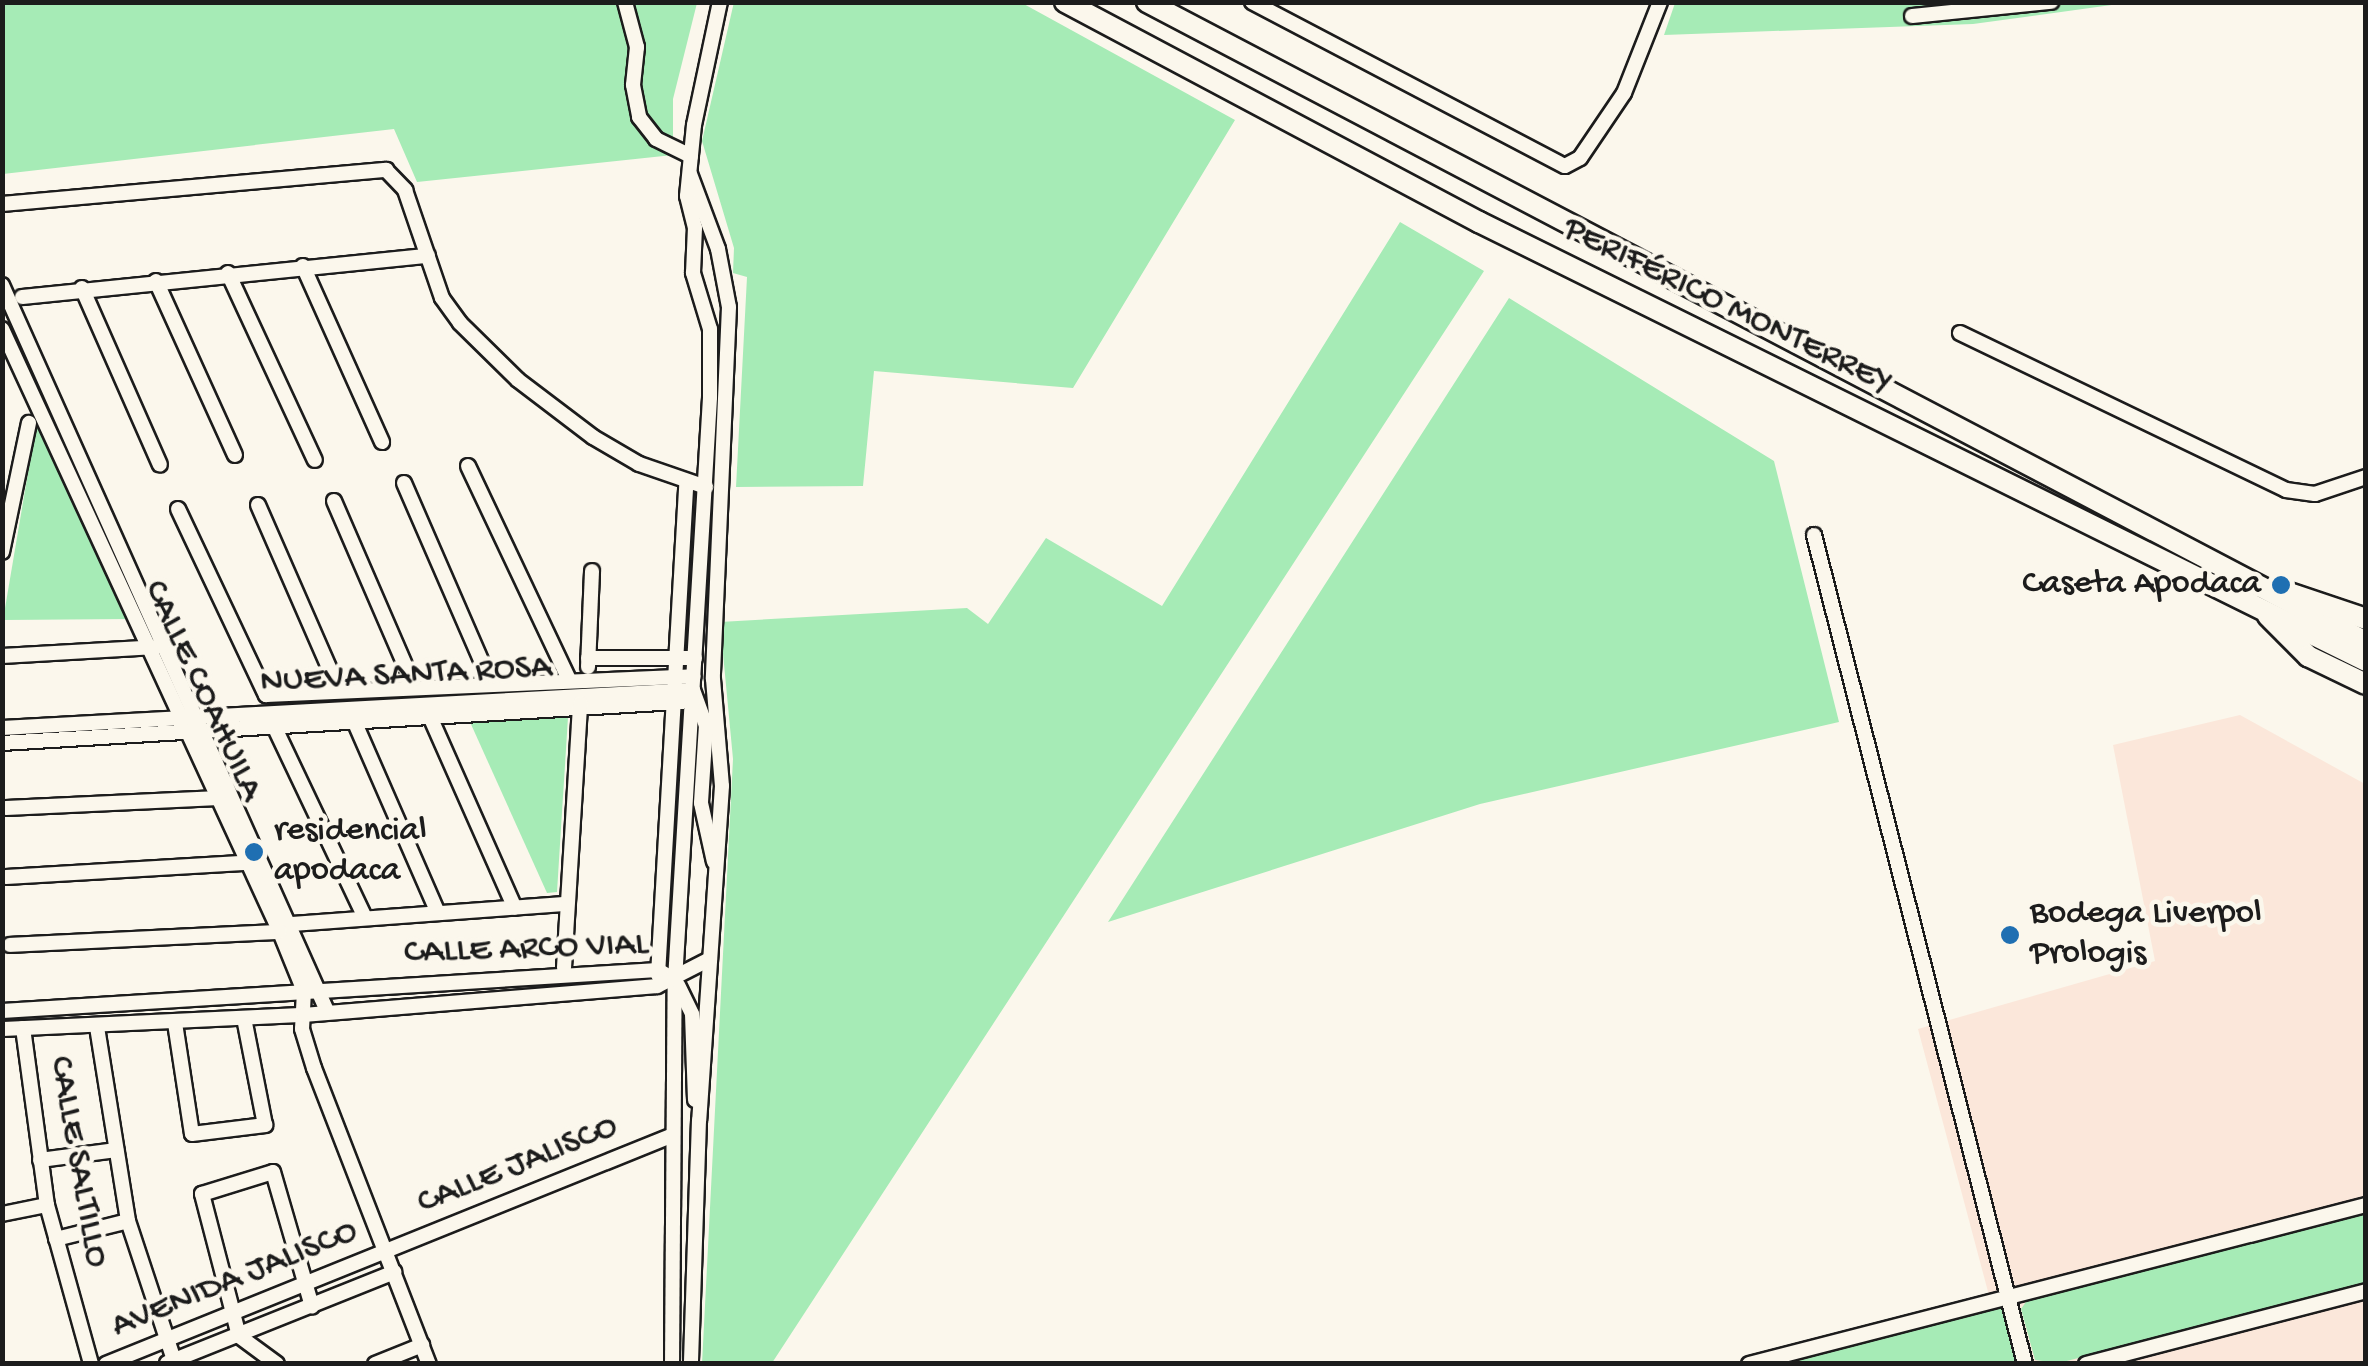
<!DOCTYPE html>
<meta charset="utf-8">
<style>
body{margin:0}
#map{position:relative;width:2368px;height:1366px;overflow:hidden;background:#fbf7ec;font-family:"Gochi Hand",sans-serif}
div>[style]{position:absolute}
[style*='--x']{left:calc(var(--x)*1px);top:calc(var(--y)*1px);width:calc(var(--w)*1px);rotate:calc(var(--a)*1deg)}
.built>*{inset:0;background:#fbe7da}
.green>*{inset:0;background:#a6ebb6}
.roads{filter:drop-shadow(2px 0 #1c1c1c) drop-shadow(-2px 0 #1c1c1c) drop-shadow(0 2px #1c1c1c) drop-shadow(0 -2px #1c1c1c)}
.minor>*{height:14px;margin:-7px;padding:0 7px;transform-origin:7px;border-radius:7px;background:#fbf7ec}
.highway>*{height:20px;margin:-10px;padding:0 10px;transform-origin:10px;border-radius:10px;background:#fbf7ec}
.dots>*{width:28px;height:28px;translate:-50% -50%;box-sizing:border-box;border:5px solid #fbf7ec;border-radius:50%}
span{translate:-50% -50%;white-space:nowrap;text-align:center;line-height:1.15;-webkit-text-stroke:9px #fbf7ec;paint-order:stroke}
.street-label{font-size:35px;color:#1c1c1c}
.poi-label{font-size:35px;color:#1c1c1c}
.right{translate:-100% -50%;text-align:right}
.left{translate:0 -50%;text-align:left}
.frame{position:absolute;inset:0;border:5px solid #1c1c1c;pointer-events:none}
</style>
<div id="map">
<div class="built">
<i style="clip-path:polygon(2240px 715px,2365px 784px,2365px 1363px,2007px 1363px,1918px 1029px,2155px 961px,2113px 745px)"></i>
</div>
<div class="green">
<i style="clip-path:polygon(734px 2px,1022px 3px,1235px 120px,1073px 388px,874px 371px,863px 486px,736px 487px,747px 277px,733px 273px,734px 248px,702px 141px)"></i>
<i style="clip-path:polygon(2px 3px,697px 3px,673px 99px,673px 155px,417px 182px,394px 129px,3px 174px)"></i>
<i style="clip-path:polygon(1675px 3px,2126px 3px,1973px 24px,1664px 35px)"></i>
<i style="clip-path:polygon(1400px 222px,1484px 271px,772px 1363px,702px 1364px,733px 759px,720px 622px,967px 608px,988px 624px,1046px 538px,1162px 606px)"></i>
<i style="clip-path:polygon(1509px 298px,1774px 461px,1839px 722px,1480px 804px,1108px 922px)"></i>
<i style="clip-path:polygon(37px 420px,129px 619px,3px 620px)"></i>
<i style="clip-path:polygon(568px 717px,557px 892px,547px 893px,470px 722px)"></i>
<i style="clip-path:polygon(2365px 1211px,2365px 1284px,2059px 1363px,2035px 1360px,2021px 1309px,2028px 1299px)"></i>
<i style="clip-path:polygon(2004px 1304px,2016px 1364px,1770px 1364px)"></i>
</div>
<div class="roads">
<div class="minor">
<i style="--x:625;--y:2;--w:47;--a:75.1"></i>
<i style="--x:637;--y:47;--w:38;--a:96"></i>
<i style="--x:633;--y:85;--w:33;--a:79"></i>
<i style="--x:639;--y:117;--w:28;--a:52"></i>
<i style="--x:656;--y:139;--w:39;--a:26"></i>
<i style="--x:1252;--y:2;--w:353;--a:27.7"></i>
<i style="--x:1565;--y:166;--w:17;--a:-28"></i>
<i style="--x:1580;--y:158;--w:78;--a:-55.9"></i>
<i style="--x:1624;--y:93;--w:98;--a:-68.4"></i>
<i style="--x:1912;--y:16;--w:140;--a:-5.8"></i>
<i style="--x:690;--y:174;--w:80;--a:69.5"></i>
<i style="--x:718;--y:249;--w:59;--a:79.3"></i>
<i style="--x:729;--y:307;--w:372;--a:92.5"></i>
<i style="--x:713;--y:679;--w:107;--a:85.2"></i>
<i style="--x:722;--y:786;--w:335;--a:93.9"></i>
<i style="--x:699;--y:1120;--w:244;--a:91.9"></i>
<i style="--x:2;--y:204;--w:386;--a:-5.1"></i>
<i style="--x:386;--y:170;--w:28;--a:46"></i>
<i style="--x:405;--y:190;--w:114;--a:71.1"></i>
<i style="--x:442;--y:298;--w:31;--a:54"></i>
<i style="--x:460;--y:323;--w:81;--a:44.5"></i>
<i style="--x:518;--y:380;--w:94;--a:37.2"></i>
<i style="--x:593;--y:437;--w:53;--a:30.4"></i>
<i style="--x:639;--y:464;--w:71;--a:18.9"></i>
<i style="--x:303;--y:266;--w:193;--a:65.8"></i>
<i style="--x:228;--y:273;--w:206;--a:65.1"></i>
<i style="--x:156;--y:281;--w:191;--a:65.6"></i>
<i style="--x:2;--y:285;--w:795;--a:65.88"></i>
<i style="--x:82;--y:288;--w:193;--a:66.2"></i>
<i style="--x:22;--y:297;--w:408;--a:-5.8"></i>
<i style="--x:2;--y:329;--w:664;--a:65.25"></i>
<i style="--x:280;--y:932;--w:64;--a:67.9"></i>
<i style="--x:304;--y:991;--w:38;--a:93"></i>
<i style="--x:302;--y:1029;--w:41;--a:72.9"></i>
<i style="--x:314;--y:1068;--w:318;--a:68.8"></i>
<i style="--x:1960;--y:333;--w:362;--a:25.7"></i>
<i style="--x:2286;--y:490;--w:29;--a:8"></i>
<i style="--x:2315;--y:494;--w:54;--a:-18.4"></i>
<i style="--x:468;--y:466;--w:234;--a:64.7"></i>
<i style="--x:404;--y:483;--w:218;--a:66.5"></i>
<i style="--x:334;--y:501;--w:202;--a:66.6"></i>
<i style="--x:258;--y:505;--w:202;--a:66.4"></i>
<i style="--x:178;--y:509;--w:206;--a:64.7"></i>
<i style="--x:266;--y:695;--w:428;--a:-2.5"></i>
<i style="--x:1814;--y:535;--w:855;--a:75.72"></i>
<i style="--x:2;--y:552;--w:132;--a:-78.2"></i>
<i style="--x:2;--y:656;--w:154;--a:-3.3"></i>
<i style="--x:588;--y:658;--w:107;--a:0"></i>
<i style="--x:588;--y:667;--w:96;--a:-87.6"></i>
<i style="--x:428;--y:712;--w:214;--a:66.1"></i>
<i style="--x:355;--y:723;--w:207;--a:66.4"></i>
<i style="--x:274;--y:726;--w:212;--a:64.6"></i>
<i style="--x:2;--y:728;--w:692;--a:-3.15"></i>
<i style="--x:693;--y:690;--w:37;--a:70"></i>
<i style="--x:706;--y:725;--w:78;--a:93.7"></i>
<i style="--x:701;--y:803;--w:60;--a:77.6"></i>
<i style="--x:2;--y:743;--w:692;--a:-3.48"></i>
<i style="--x:6;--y:808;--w:213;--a:-2.7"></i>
<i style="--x:6;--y:877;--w:251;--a:-3.4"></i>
<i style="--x:292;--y:924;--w:276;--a:-4.2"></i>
<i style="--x:10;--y:945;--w:270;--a:-2.8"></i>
<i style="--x:564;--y:968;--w:265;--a:-86.5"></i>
<i style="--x:658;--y:975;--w:494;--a:-86.7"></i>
<i style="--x:678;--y:985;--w:32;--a:64"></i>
<i style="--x:692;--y:1014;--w:86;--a:88"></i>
<i style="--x:2;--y:1011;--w:657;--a:-3.58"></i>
<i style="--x:658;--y:970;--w:20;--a:30"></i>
<i style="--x:175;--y:1023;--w:112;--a:81.3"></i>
<i style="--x:192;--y:1134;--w:74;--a:-7"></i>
<i style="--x:265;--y:1125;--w:109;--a:-101.1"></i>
<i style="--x:97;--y:1027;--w:196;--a:80.9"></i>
<i style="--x:128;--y:1221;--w:146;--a:71.7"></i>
<i style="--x:23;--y:1028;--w:179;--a:82.3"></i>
<i style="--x:47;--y:1205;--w:165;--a:74.5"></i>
<i style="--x:2;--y:1029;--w:302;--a:-2.7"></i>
<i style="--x:304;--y:1015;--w:354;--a:-4.7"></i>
<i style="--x:657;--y:986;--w:59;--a:-27"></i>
<i style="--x:40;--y:1160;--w:77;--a:-7.5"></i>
<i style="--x:2;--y:1214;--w:46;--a:-11.3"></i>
<i style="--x:56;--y:1239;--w:74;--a:-14"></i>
<i style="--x:167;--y:1363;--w:245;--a:-21.8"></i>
<i style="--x:106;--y:1364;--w:611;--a:-21.99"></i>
<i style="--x:277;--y:1364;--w:47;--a:-143.6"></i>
<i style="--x:239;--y:1336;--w:147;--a:-104.6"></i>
<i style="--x:202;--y:1194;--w:74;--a:-17.2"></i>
<i style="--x:273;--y:1172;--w:140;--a:73.8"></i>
<i style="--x:375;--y:1364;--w:51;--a:-22"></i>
<i style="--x:672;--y:1364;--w:384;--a:-89.6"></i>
<i style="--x:675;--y:980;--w:584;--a:-86.56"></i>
<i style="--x:710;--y:397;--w:68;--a:-90"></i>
<i style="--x:710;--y:329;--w:59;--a:-106.9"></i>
<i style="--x:693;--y:273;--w:45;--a:-87.5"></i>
<i style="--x:695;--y:228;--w:33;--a:-104"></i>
<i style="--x:687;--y:196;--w:71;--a:-84.4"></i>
<i style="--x:694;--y:125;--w:126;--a:-78.1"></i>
<i style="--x:1749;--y:1364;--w:637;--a:-14.45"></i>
<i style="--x:2086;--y:1364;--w:289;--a:-14.6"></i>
</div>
<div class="highway">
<i style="--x:1065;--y:2;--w:469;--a:28"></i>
<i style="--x:1479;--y:222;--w:990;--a:26.33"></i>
<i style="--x:1147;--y:2;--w:1377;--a:27.7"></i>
<i style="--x:2280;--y:590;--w:91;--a:18.6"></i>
<i style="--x:2268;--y:616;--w:57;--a:45"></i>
<i style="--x:2308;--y:656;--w:64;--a:25.8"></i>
</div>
</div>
<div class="dots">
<i style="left:2281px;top:585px;background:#1f6fb2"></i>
<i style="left:254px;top:852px;background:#1f6fb2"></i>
<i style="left:2010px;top:935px;background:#1f6fb2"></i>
</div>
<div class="street-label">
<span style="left:1727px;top:307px;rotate:26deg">PERIFÉRICO MONTERREY</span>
<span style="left:406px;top:676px;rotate:-3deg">NUEVA SANTA ROSA</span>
<span style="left:202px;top:691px;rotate:65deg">CALLE COAHUILA</span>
<span style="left:526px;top:950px;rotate:-2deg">CALLE ARCO VIAL</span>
<span style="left:77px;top:1162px;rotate:80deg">CALLE SALTILLO</span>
<span style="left:518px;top:1166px;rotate:-22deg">CALLE JALISCO</span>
<span style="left:235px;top:1280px;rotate:-22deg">AVENIDA JALISCO</span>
</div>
<div class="poi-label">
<span class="right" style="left:2261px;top:585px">Caseta Apodaca</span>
<span class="left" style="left:274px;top:852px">residencial<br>apodaca</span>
<span class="left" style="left:2030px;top:935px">Bodega Liverpol<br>Prologis</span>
</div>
<div class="frame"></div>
</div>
